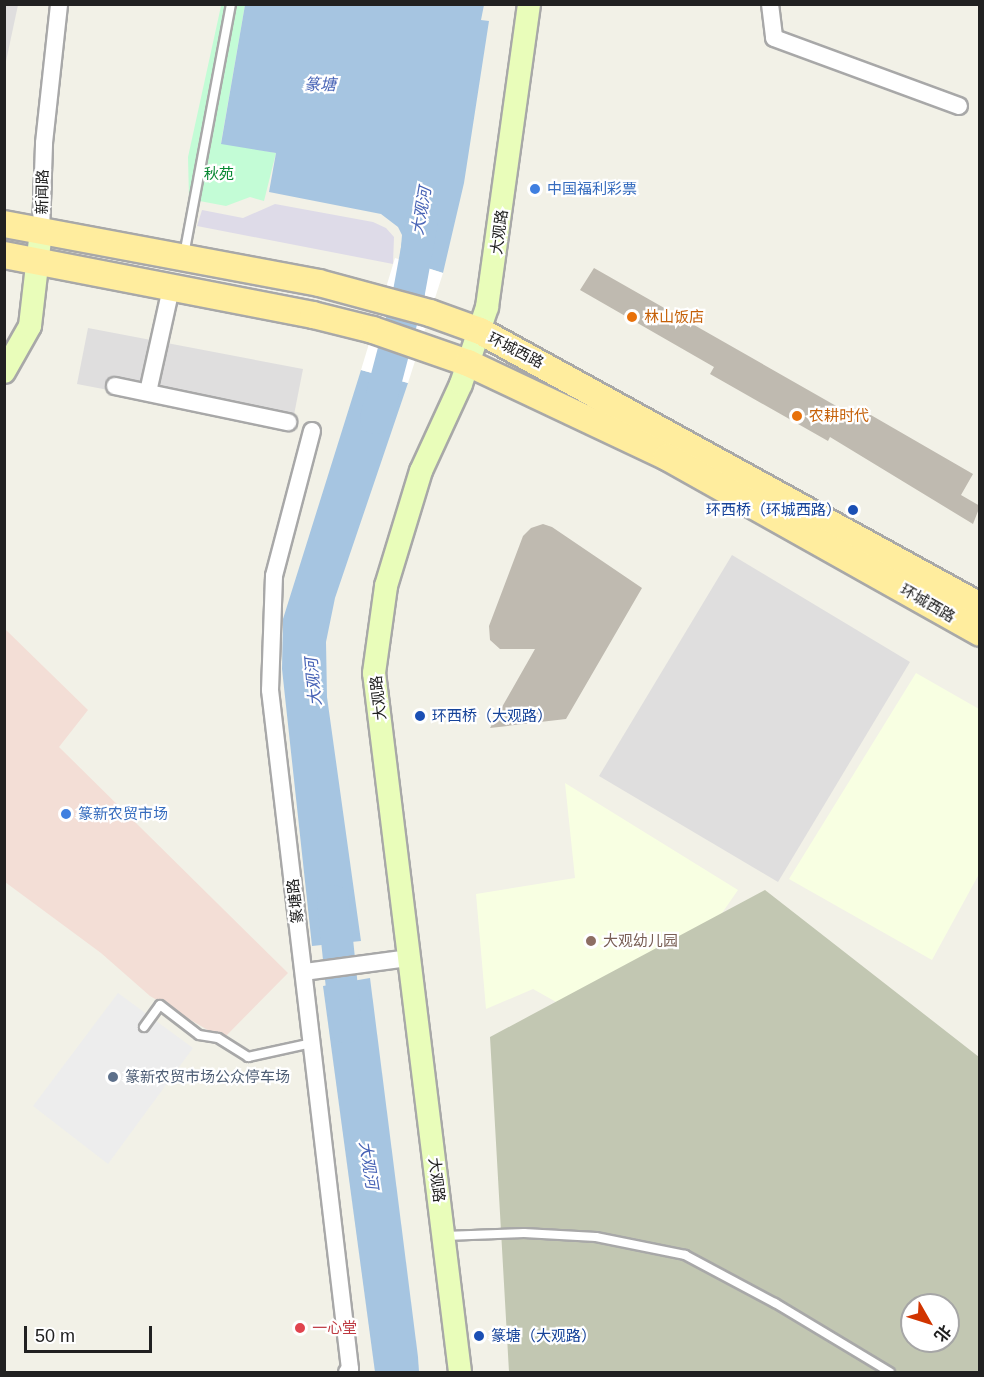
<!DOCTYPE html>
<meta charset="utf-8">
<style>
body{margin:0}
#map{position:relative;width:984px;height:1377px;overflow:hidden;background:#f2f1e7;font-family:Arial,"Noto Sans SC",sans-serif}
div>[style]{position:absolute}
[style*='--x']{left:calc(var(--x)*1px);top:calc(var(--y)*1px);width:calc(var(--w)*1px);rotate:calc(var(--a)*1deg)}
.residential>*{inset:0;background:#dfdede}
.commercial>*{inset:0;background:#f3ded6}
.education>*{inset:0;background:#f8ffe2}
.construction>*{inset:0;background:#c2c7b2}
.park>*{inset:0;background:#c3fcd6}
.parking>*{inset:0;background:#ededed}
.plaza>*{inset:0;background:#dedbe8}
.water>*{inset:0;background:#a6c5e1}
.pier>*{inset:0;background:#fff}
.river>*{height:32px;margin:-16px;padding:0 16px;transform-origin:16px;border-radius:16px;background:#a6c5e1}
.building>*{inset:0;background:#bfbab0}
.roads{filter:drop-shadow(2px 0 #a8a8a8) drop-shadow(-2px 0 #a8a8a8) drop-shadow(0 2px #a8a8a8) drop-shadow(0 -2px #a8a8a8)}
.lane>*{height:8px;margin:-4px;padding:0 4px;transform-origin:4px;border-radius:4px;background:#fff}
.street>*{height:16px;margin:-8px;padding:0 8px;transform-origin:8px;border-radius:8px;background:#fff}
.secondary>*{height:22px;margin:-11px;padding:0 11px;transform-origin:11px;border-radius:11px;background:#e9fdba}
.primary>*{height:26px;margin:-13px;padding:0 13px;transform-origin:13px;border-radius:13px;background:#ffed9e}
.dots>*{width:16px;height:16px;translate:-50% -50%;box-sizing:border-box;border:3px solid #fff;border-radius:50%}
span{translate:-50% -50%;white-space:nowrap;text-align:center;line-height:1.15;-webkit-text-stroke:4.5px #fff;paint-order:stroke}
.park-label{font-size:15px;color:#068731}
.shop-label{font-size:15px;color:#366cbe}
.left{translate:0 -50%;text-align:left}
.street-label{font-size:15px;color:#212121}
.food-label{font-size:15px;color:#c56008}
.transit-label{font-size:15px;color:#164399}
.right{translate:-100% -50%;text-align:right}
.education-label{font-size:15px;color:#785e54}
.service-label{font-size:15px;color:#4e5e75}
.health-label{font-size:15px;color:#be3a42}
.water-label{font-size:16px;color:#4763b6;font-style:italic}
.frame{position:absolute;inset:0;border:6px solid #212121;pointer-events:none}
.north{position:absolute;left:900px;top:1293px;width:60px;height:60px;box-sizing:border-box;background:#fff;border:2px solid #a6a6a6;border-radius:50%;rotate:129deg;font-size:16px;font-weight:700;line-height:24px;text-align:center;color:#212121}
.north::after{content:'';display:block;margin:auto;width:21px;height:27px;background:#d13400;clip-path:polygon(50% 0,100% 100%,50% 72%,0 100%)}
.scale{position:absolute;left:24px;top:1326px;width:128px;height:27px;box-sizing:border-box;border:3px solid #212121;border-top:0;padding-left:8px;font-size:18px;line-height:21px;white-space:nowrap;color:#212121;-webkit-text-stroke:4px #fff;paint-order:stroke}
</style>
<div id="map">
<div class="residential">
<i style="clip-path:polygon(5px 4px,18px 5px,5px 66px,4px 5px)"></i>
<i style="clip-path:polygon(88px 328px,303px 369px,292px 425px,77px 384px)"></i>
<i style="clip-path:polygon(732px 555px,910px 662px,778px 882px,599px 776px)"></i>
</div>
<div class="commercial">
<i style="clip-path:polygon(4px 628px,88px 710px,59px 747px,288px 973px,223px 1039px,150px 996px,101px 953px,5px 882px)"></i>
</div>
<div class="education">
<i style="clip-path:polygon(916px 673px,979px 709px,979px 874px,932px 960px,789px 879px)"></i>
<i style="clip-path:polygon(565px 783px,738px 890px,631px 1044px,533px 989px,486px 1009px,476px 894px,575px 878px)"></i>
</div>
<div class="construction">
<i style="clip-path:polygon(evenodd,765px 890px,979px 1057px,979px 1372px,509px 1372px,490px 1037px,765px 890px,912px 1305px,948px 1305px,948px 1341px,912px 1341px,912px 1305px)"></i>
</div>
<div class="park">
<i style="clip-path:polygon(216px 5px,245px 5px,221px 143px,276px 153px,264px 201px,250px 197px,226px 206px,189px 199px,188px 157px,221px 6px)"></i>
</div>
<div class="parking">
<i style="clip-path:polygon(118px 993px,193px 1048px,108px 1164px,33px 1106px)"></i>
</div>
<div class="plaza">
<i style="clip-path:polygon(275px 204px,373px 222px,386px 228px,394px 237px,393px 264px,197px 226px,202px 210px,243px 218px)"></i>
</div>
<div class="water">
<i style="clip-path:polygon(245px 5px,484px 5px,481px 20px,489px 21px,464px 183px,443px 273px,400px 259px,402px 235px,398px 227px,381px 214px,269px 192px,276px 153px,221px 144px)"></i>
<i style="clip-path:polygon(361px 370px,408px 383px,335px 598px,326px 642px,327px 697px,361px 941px,312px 946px,282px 669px,283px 619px)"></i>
<i style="clip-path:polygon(370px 978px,418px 1357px,419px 1372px,375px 1372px,323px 986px)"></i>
</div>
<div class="pier">
<i style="clip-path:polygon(395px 258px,443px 273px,408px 383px,361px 370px)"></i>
</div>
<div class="river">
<i style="--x:376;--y:418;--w:130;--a:-75.3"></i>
<i style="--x:409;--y:292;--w:72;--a:-79.6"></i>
<i style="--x:333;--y:901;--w:127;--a:84.1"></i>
</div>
<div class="building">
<i style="clip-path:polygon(594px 268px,852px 415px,857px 407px,973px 474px,961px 495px,980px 506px,973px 524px,830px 437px,828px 441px,710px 374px,714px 367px,580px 290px)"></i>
<i style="clip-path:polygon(543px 524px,552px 527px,642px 588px,566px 719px,490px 728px,535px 649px,500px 649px,490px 640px,489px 626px,523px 536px,531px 528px)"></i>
</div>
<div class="roads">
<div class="lane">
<i style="--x:184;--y:255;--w:255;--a:-79.4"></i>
<i style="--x:144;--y:1027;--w:27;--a:-54"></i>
<i style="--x:160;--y:1005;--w:49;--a:37.6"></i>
<i style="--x:199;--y:1035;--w:19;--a:9"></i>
<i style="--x:218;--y:1038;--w:36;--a:32"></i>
<i style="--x:248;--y:1057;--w:66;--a:-12.3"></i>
<i style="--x:445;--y:1236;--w:79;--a:-2.2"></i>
<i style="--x:524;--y:1233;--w:72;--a:3.2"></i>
<i style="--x:596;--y:1237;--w:91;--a:11.4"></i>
<i style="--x:685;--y:1255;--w:102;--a:28.1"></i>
<i style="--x:775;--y:1303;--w:134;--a:31"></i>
</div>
<div class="street">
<i style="--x:770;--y:4;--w:34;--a:83"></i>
<i style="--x:774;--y:38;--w:197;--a:20.2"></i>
<i style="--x:41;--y:231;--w:88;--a:-88"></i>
<i style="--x:44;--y:143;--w:140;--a:-83.8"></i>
<i style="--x:115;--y:386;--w:177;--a:11.8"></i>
<i style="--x:148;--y:392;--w:107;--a:-77.5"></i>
<i style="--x:312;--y:431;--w:150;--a:104.7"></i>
<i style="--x:274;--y:576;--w:114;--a:92"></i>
<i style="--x:270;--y:690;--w:684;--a:83.28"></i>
<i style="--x:350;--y:1369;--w:4;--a:135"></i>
<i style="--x:304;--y:972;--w:106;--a:-7.6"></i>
</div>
<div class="secondary">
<i style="--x:4;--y:372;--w:53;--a:-60.5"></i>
<i style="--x:30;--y:326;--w:96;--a:-83.4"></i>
<i style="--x:460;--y:1372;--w:704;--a:-97.01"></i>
<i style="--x:374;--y:673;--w:88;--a:-82.1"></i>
<i style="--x:386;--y:586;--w:120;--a:-73.1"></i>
<i style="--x:421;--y:471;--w:96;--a:-65.3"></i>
<i style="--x:461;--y:384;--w:81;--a:-71.3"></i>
<i style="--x:487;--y:307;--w:306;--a:-82.1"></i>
</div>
<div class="primary">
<i style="--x:4;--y:224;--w:320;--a:10.6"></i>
<i style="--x:319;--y:283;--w:115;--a:15.1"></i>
<i style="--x:430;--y:313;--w:53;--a:19.8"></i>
<i style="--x:480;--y:331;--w:571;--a:28.81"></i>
<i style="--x:4;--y:255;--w:315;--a:11"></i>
<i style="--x:313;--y:315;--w:62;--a:14"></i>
<i style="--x:373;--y:330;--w:101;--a:19.2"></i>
<i style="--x:468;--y:363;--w:220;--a:25.3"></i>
<i style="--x:667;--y:457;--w:359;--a:29.3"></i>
</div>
</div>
<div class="dots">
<i style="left:535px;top:189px;background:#3f7fe0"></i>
<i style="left:632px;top:317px;background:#e8710a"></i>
<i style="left:797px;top:416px;background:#e8710a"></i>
<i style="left:853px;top:510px;background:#1a4fb4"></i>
<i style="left:420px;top:716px;background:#1a4fb4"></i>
<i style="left:66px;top:814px;background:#3f7fe0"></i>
<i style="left:591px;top:941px;background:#8d6e63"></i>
<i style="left:113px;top:1077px;background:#5c6f8a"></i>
<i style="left:300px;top:1328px;background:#e0444e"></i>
<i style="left:479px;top:1336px;background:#1a4fb4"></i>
</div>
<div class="park-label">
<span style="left:219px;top:174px">秋苑</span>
</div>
<div class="shop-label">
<span class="left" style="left:547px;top:189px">中国福利彩票</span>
<span class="left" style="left:78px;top:814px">篆新农贸市场</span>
</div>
<div class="street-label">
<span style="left:42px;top:192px;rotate:-89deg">新闻路</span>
<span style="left:499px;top:232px;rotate:-82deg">大观路</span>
<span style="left:516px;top:350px;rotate:27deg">环城西路</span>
<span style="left:928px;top:603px;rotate:30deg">环城西路</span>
<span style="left:378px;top:698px;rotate:-96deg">大观路</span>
<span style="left:295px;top:901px;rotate:-97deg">篆塘路</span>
<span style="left:437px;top:1180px;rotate:83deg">大观路</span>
</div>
<div class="food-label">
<span class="left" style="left:644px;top:317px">林山饭店</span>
<span class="left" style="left:809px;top:416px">农耕时代</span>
</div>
<div class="transit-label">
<span class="right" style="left:841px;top:510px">环西桥（环城西路）</span>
<span class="left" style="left:432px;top:716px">环西桥（大观路）</span>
<span class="left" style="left:491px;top:1336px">篆塘（大观路）</span>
</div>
<div class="education-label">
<span class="left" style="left:603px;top:941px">大观幼儿园</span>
</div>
<div class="service-label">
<span class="left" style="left:125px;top:1077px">篆新农贸市场公众停车场</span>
</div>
<div class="health-label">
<span class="left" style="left:312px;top:1328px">一心堂</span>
</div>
<div class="water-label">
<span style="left:320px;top:85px">篆塘</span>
<span style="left:422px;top:211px;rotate:-80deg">大观河</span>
<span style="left:314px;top:682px;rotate:-95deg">大观河</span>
<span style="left:368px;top:1165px;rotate:81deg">大观河</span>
</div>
<div class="frame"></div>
<div class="north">北</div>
<div class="scale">50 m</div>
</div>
